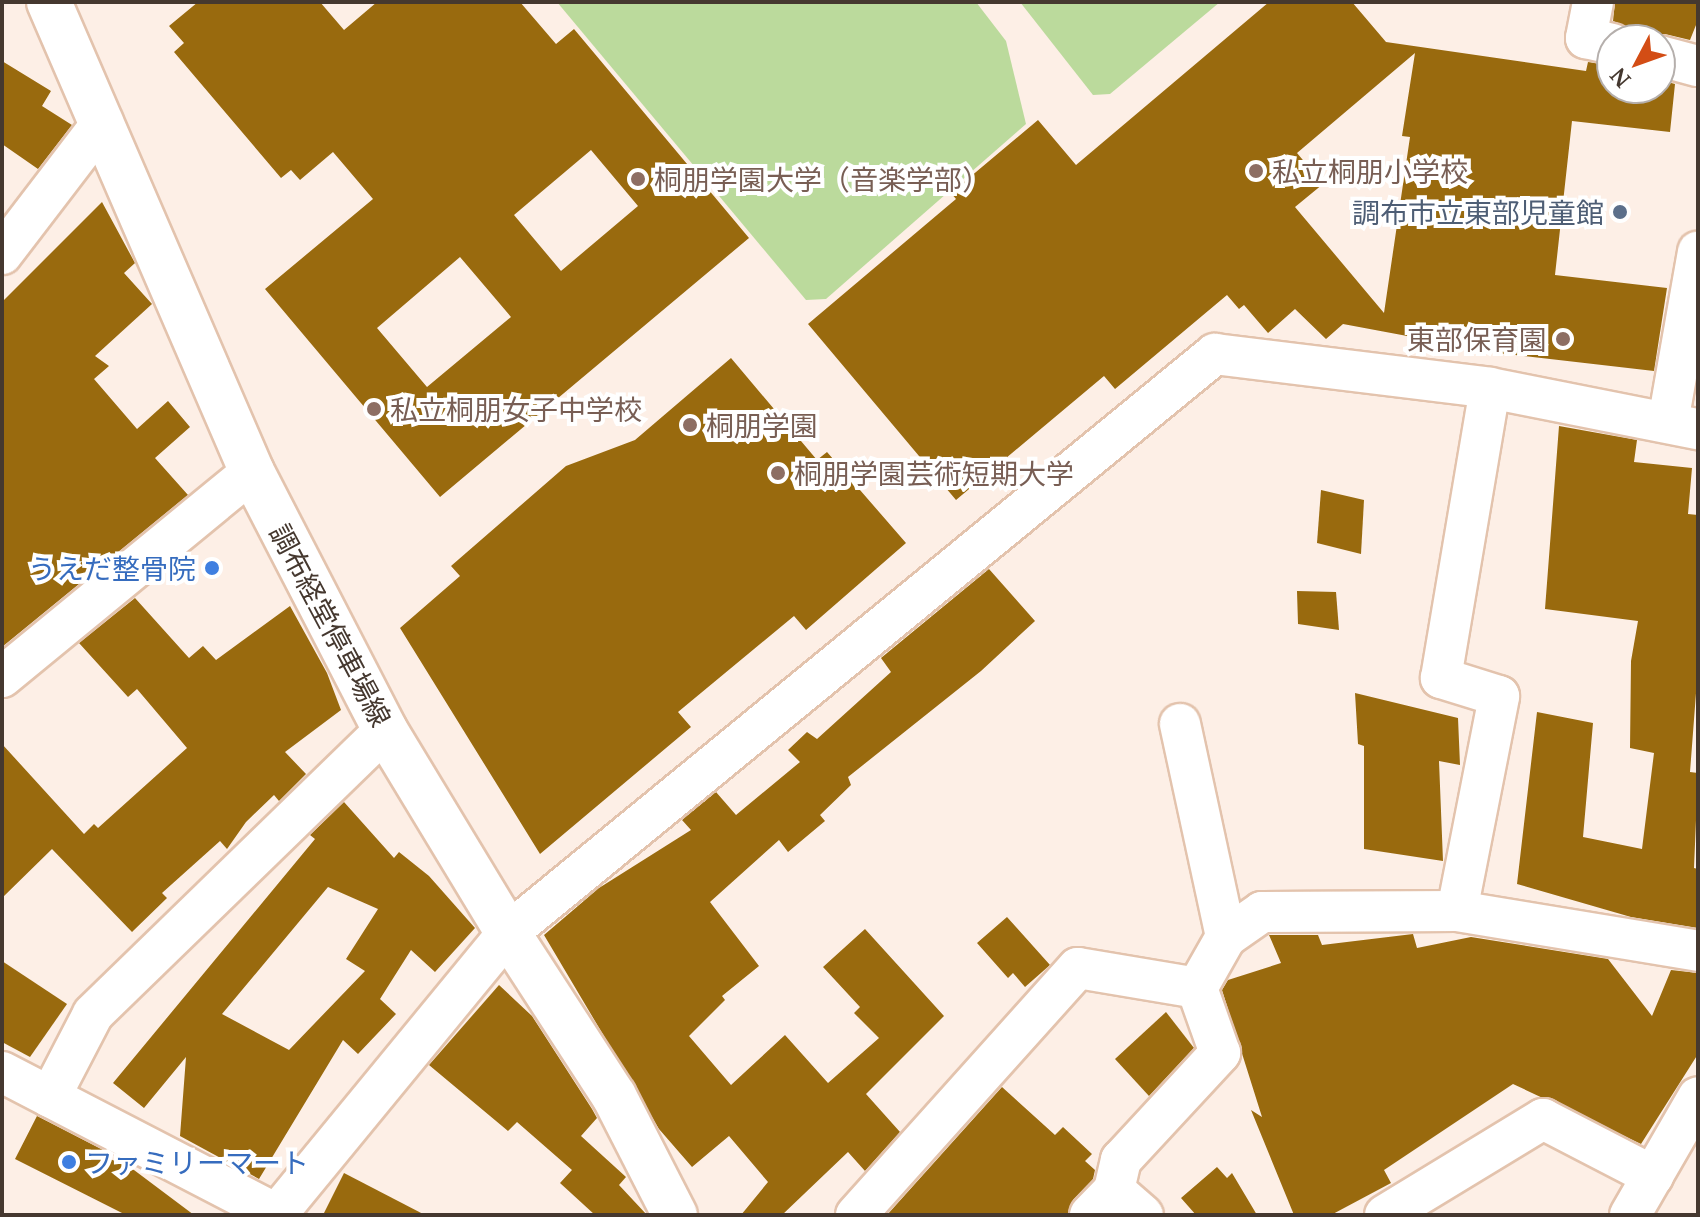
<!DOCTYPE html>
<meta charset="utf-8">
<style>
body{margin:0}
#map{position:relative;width:1700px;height:1217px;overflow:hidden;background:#fdefe6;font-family:"Noto Serif","Noto Sans JP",serif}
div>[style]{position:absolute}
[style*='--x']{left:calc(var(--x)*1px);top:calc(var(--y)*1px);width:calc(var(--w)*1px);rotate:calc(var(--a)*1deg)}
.green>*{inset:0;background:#bbda9c}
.building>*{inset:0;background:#996a0e}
.roads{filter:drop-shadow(2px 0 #e3c3ad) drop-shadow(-2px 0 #e3c3ad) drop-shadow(0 2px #e3c3ad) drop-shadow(0 -2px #e3c3ad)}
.minor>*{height:40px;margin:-20px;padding:0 20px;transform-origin:20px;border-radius:20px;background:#fff}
.major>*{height:44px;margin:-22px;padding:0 22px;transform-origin:22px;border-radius:22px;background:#fff}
.dots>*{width:22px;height:22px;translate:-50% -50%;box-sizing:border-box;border:4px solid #fff;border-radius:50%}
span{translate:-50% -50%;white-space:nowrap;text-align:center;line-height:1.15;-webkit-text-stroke:8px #fff;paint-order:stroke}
.education-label{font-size:28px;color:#785e54}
.left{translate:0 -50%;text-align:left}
.right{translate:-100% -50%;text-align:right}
.service-label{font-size:28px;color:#4e5e75}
.shop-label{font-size:28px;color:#366cbe}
.street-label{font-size:28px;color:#45382f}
.frame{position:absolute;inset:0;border:4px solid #45382f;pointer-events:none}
.north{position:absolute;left:1596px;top:24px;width:80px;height:80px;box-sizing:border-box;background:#fff;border:2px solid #b5afac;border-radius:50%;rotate:229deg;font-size:22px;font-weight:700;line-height:32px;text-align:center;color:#45382f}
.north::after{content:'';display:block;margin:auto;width:28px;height:36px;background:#d34d15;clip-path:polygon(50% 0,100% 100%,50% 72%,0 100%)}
</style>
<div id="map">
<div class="green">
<i style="clip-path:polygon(557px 2px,976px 2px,1006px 41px,1026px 124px,826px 299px,806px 300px)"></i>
<i style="clip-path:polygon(1020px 2px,1220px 2px,1110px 94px,1093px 95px)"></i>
</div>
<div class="building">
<i style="clip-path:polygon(evenodd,198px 2px,320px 2px,344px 30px,377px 2px,520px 2px,556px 44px,574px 29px,749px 238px,440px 497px,265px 289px,373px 199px,333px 152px,300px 180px,291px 170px,281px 178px,174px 52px,184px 43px,169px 26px,198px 2px,591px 150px,638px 206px,561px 271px,514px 215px,591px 150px,198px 2px,460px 257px,511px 317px,427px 387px,377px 328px,460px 257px)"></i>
<i style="clip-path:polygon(evenodd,1269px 2px,1352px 2px,1386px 42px,1586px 71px,1588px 62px,1612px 66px,1612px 88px,1660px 88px,1660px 80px,1675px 84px,1670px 132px,1572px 121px,1555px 275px,1667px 288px,1654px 371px,1498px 353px,1343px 324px,1326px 339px,1295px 309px,1268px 333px,1244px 305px,1239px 309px,1227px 295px,1115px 389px,1104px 376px,956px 500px,808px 324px,956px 199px,951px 193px,1038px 120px,1076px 165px,1269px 2px,1415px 53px,1402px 136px,1410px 137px,1384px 313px,1295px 207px,1323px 184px,1297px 153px,1415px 53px)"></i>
<i style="clip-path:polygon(1615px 2px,1698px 2px,1698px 20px,1690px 40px,1665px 34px,1634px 40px,1627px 27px,1613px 21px)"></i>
<i style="clip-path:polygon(2px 61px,51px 91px,42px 106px,72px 125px,38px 169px,2px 144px)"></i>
<i style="clip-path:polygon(102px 202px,135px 263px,124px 273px,152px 304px,95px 356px,109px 366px,94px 379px,137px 429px,168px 401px,190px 427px,155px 458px,188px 495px,2px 647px,2px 302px)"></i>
<i style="clip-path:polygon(731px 358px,817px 460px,827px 452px,906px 543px,806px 630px,794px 616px,678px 712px,691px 727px,540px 854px,400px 628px,460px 576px,451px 566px,566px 466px,635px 440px)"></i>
<i style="clip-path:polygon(1559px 426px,1637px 440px,1634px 462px,1692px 468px,1688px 514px,1698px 515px,1698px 667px,1690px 772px,1698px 773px,1694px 868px,1698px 869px,1698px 928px,1631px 917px,1517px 884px,1537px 712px,1593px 723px,1583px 837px,1642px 849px,1654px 753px,1630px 748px,1631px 661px,1638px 621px,1545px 609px)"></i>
<i style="clip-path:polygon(1321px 490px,1364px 500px,1361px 554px,1317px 543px)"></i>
<i style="clip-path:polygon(989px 569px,1035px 621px,981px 671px,848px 777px,851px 785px,820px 815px,825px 821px,788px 852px,779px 840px,710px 902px,759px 966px,722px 996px,725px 1000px,689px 1036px,731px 1085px,785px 1035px,828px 1083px,879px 1038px,854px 1013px,860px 1007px,823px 967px,865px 929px,944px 1016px,866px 1094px,900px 1132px,865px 1171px,848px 1152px,782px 1215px,741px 1215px,768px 1182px,729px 1136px,692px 1167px,659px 1129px,544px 935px,599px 888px,691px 830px,682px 820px,716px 792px,736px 815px,800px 762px,788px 750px,807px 732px,817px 739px,891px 672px,881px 658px)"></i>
<i style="clip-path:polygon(1297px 591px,1336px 592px,1339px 630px,1298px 624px)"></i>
<i style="clip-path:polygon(135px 598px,189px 658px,203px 646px,216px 660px,290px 606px,327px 673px,341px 710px,285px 752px,306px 774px,279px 801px,274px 795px,246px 822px,227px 849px,220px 841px,162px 893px,167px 898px,132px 932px,52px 849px,2px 898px,2px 744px,84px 834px,94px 824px,98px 828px,187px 748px,137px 689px,128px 697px,79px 643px)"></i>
<i style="clip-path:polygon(1355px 693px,1458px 718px,1460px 765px,1439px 761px,1443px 861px,1364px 849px,1364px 746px,1358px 744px)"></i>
<i style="clip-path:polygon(evenodd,344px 802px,394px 858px,399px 852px,429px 876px,475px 928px,435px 972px,411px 950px,380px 999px,396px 1014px,358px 1054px,343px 1040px,259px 1179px,180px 1136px,186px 1057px,144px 1108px,113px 1083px,315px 839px,310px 835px,344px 802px,328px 887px,378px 909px,346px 959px,365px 971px,289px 1050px,222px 1014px,328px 887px)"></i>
<i style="clip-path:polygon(1007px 917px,1050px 965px,1025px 987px,1013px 973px,1008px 978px,977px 943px)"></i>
<i style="clip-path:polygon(1413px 934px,1417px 948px,1471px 937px,1608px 959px,1652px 1016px,1671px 970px,1698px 973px,1698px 1054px,1641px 1144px,1513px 1084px,1384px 1170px,1391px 1183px,1331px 1215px,1294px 1215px,1251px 1110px,1262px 1117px,1222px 990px,1228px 980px,1281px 963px,1269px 935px,1318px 935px,1322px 945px)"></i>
<i style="clip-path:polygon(2px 961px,67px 1004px,30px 1057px,2px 1042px)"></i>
<i style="clip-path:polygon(499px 985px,532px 1016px,592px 1109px,597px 1118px,581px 1136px,626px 1177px,619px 1185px,647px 1215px,595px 1215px,560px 1183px,572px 1170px,517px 1122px,508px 1131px,429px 1065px)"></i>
<i style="clip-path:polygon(1166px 1012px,1194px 1048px,1149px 1096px,1115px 1059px)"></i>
<i style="clip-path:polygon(1002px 1087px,1055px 1135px,1063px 1127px,1092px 1154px,1085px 1161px,1095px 1170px,1093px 1179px,1073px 1200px,1068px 1215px,887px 1215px)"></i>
<i style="clip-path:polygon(37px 1116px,107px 1152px,104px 1156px,134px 1170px,194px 1215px,126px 1215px,15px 1159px)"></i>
<i style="clip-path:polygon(1217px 1167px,1227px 1178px,1232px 1173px,1257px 1215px,1196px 1215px,1181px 1198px)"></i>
<i style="clip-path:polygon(344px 1173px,425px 1215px,323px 1215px)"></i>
</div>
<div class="roads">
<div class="minor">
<i style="--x:1593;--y:2;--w:37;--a:101"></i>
<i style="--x:1586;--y:38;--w:27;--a:13"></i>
<i style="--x:1660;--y:56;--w:39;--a:15"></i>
<i style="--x:2;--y:254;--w:166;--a:-52.6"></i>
<i style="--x:1668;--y:422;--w:173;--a:-80"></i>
<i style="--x:2;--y:677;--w:323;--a:-39.4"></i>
<i style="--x:1180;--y:724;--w:218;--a:77.8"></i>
<i style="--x:1457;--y:911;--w:219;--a:-78.9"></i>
<i style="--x:1499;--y:696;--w:61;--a:-162.8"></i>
<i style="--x:1441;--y:678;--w:294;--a:-80.4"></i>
<i style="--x:2;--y:1072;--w:311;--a:27.4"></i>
<i style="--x:50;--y:1097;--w:93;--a:-62.6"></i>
<i style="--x:93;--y:1014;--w:407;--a:-44.2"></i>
<i style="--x:1114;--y:1190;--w:38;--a:41"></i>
<i style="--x:276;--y:1215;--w:365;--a:-50.6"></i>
<i style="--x:508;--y:933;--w:914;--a:-39.32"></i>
<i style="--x:1215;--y:354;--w:277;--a:7"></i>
<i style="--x:1490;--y:388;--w:212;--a:11.2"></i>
<i style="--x:856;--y:1215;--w:332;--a:-48.1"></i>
<i style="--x:1078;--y:968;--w:121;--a:9.5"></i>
<i style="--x:1090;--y:1215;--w:35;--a:-46"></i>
<i style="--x:1114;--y:1190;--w:31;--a:-77"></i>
<i style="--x:1121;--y:1160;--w:146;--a:-47.2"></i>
<i style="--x:1220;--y:1053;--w:69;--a:-109.5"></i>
<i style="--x:1197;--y:988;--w:59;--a:-60.4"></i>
<i style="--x:1226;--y:937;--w:44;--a:-34.8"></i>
<i style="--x:1262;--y:912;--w:195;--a:-0.3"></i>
<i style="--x:1457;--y:911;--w:244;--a:9.4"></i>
<i style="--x:1385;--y:1215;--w:185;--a:-31.3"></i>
<i style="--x:1543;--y:1119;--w:124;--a:27.4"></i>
<i style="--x:1630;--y:1215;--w:136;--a:-60"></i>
</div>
<div class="major">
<i style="--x:49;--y:2;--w:512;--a:66.64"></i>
<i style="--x:252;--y:472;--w:290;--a:62.7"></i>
<i style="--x:385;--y:730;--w:237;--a:58.8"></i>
<i style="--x:508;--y:933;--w:194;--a:57"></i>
<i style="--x:614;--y:1096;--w:134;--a:62.9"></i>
</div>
</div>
<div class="dots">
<i style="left:1256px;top:171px;background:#8d6e63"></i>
<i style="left:638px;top:179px;background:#8d6e63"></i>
<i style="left:1620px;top:212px;background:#5c6f8a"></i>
<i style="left:1563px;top:339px;background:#8d6e63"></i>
<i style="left:374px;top:409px;background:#8d6e63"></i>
<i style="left:690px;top:425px;background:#8d6e63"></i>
<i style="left:778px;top:473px;background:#8d6e63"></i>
<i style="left:212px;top:568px;background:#3f7fe0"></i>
<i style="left:69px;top:1162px;background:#3f7fe0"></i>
</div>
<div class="education-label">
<span class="left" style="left:1272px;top:171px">私立桐朋小学校</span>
<span class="left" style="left:654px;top:179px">桐朋学園大学（音楽学部）</span>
<span class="right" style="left:1547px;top:339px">東部保育園</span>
<span class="left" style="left:390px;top:409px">私立桐朋女子中学校</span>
<span class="left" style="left:706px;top:425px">桐朋学園</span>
<span class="left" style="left:794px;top:473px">桐朋学園芸術短期大学</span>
</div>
<div class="service-label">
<span class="right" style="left:1604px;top:212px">調布市立東部児童館</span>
</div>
<div class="shop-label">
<span class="right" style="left:196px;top:568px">うえだ整骨院</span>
<span class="left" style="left:85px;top:1162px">ファミリーマート</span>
</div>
<div class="street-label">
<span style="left:331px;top:625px;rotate:62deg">調布経堂停車場線</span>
</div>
<div class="frame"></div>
<div class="north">N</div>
</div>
